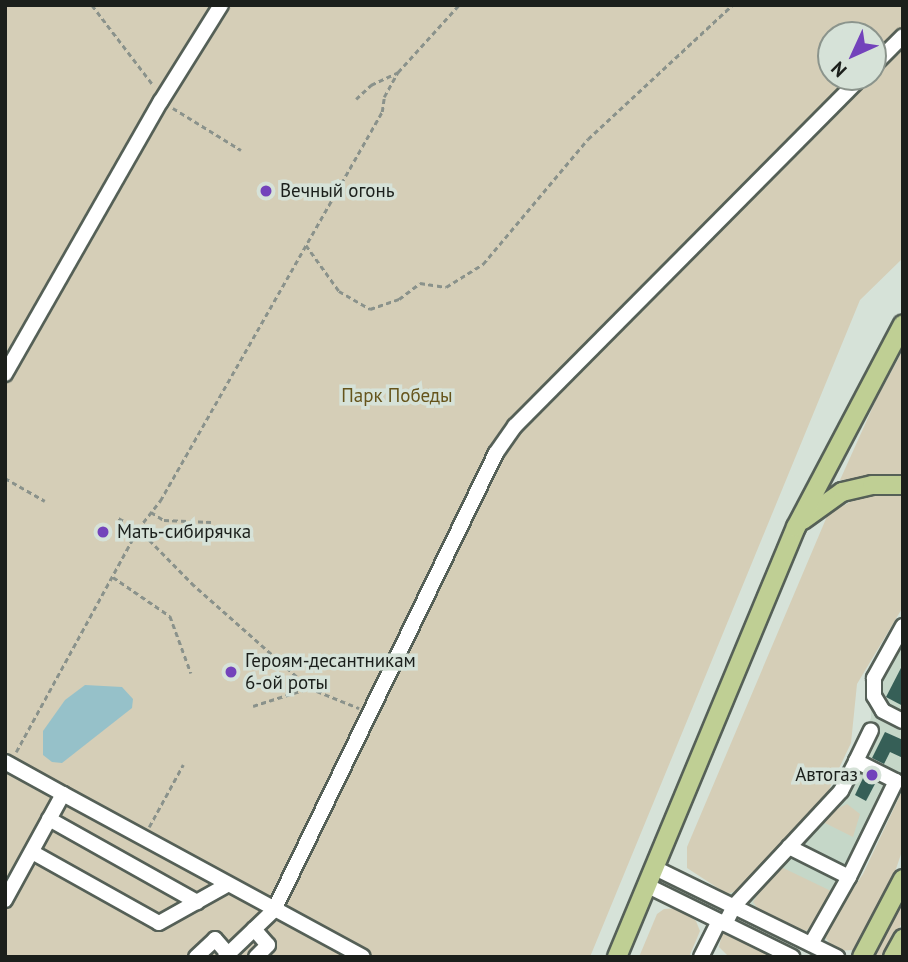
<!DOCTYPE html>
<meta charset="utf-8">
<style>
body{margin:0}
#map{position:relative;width:908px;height:962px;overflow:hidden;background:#d6e2d8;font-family:"PT Sans",sans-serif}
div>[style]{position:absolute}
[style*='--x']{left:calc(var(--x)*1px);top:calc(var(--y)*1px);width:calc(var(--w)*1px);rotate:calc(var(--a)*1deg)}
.built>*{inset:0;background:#c5d7c8}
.green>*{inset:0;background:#d5ceb7}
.water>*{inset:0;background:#96c1c9}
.building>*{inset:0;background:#365f57}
.path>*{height:2.5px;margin-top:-1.25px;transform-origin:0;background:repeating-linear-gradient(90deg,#8a928b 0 5px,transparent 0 8.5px)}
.roads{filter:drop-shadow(2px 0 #556057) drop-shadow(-2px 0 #556057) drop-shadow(0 2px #556057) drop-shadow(0 -2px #556057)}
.minor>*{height:14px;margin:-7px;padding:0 7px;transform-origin:7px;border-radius:7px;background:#fff}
.major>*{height:18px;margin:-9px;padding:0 9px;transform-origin:9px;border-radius:9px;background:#bfcf94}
.dots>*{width:19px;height:19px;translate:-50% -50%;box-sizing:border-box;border:4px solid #d6e2d8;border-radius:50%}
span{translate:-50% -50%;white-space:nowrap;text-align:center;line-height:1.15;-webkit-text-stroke:7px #d6e2d8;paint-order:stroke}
.poi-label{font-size:19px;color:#1b1f1b}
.left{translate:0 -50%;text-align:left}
.right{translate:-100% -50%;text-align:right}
.park-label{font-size:19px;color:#65541b}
.frame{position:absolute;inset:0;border:7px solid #1b1f1b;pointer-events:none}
.north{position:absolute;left:817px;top:21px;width:70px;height:70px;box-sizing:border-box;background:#d6e2d8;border:2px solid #8b948c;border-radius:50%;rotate:225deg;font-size:19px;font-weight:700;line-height:28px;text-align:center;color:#1b1f1b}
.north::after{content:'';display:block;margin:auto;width:24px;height:32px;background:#7343bb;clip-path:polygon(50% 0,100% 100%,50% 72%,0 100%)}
</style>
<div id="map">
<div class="built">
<i style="clip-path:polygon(903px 612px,903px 789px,826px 941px,727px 894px,737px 891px,833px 795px,871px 718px,872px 671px)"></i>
</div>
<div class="green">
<i style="clip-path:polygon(evenodd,5px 5px,903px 5px,903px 258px,860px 300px,590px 957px,5px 957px,5px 5px,831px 35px,873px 35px,873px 77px,831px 77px,831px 35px)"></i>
<i style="clip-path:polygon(903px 350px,903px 477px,840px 480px,876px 400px)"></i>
<i style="clip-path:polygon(903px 493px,903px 607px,857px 684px,851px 743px,826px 796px,737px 891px,727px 894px,687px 868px,687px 847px,828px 514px,863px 495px)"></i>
<i style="clip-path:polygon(903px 789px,903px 848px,890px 887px,854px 950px,835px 951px,825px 937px,826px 929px,863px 874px)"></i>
<i style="clip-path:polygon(847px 804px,860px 814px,853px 837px,823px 822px,831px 812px)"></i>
<i style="clip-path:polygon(777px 865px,831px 891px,816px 922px,806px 931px,761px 913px,753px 902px)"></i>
<i style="clip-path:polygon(903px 897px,903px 921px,883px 957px,871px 957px)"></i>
<i style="clip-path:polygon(682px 908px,696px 921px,700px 931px,689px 957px,639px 957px,657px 914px,664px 909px)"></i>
<i style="clip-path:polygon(723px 930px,777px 957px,729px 957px,719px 947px)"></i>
</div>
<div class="water">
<i style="clip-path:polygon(85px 685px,122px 687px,133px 699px,132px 708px,62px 763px,52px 762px,43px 755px,43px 731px,65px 700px)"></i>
</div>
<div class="building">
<i style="clip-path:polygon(903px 664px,903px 706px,886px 697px)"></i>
<i style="clip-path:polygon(885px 732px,903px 740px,903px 758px,890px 752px,884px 764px,872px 758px)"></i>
<i style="clip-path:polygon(864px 776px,876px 782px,866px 801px,855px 795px)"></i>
</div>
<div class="path">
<i style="--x:92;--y:5;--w:102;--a:52.6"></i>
<i style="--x:5;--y:6;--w:1;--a:-45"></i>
<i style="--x:356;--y:99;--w:21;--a:-43"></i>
<i style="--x:371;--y:85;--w:29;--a:-25"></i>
<i style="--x:173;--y:108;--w:80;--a:31.7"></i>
<i style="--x:306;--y:245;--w:57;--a:54.3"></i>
<i style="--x:339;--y:291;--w:36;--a:30"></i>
<i style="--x:370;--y:309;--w:31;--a:-19"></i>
<i style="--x:399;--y:299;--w:26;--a:-37"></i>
<i style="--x:420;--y:283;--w:26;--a:9"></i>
<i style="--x:446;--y:287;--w:44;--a:-31.9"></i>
<i style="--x:483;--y:264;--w:163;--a:-50"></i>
<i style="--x:588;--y:139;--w:197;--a:-42.9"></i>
<i style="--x:5;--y:478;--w:46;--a:29.9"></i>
<i style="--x:151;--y:512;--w:15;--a:32"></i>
<i style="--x:164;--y:520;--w:47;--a:2.4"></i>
<i style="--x:113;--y:577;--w:69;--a:34.4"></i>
<i style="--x:170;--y:616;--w:61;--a:69.8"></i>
<i style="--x:309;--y:688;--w:154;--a:-138.4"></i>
<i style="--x:194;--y:586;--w:80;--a:-134.5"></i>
<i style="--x:138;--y:529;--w:36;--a:-52"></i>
<i style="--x:160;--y:501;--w:448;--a:-60.3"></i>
<i style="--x:382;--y:112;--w:15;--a:-82"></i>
<i style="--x:384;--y:97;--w:29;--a:-61"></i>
<i style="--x:398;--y:72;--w:91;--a:-47.7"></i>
<i style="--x:253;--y:706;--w:59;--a:-17.8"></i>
<i style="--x:309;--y:688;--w:54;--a:21.8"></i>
<i style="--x:16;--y:752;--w:254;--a:-61.3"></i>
<i style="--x:138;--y:529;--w:24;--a:-152"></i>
<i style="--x:149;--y:827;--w:71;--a:-61.3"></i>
</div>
<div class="roads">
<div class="minor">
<i style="--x:873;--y:66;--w:42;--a:-45"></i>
<i style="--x:5;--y:374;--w:314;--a:-60.3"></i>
<i style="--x:161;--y:101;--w:113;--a:-58"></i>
<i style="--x:903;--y:626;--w:60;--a:119.1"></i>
<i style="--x:874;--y:678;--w:18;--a:90"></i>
<i style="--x:874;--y:696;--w:17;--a:59"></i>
<i style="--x:883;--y:711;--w:22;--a:27"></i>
<i style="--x:856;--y:761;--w:34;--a:-64"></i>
<i style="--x:5;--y:762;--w:66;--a:28.9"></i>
<i style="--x:63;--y:794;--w:121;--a:118.7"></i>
<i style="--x:63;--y:794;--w:341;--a:28.5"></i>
<i style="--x:49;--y:819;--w:170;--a:29.3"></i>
<i style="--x:789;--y:847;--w:76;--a:-47.1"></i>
<i style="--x:841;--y:791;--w:34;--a:-63"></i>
<i style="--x:856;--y:761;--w:45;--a:26.6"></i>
<i style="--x:896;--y:781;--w:107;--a:116.1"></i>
<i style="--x:32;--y:852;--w:145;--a:29.2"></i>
<i style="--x:159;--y:923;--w:78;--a:-29.2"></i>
<i style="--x:655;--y:868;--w:203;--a:26.1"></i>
<i style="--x:648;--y:886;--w:161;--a:26.2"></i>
<i style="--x:725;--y:924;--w:20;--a:-63"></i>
<i style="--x:734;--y:906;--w:81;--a:-47"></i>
<i style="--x:789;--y:847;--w:67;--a:26.6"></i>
<i style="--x:849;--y:877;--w:77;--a:119.6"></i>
<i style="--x:254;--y:929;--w:21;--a:49"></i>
<i style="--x:268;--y:945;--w:17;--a:135"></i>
<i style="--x:196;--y:957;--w:26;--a:-43"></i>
<i style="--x:215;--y:939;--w:20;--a:49"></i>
<i style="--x:225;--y:957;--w:68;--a:-43.8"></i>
<i style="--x:274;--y:910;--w:508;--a:-64.09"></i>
<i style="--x:496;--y:453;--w:33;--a:-55"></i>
<i style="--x:515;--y:426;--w:492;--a:-45.2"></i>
<i style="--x:701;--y:957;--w:40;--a:-63.4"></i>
</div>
<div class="major">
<i style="--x:803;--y:520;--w:48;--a:-35.7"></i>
<i style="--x:842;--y:492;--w:31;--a:-13"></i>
<i style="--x:872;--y:485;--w:31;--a:0"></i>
<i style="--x:617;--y:957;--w:466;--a:-67.4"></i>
<i style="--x:796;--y:527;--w:229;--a:-62.2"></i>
<i style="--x:862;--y:957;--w:88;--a:-62.3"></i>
<i style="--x:893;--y:957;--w:21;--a:-61"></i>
</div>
</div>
<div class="dots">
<i style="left:266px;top:191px;background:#7343bb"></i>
<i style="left:103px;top:532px;background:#7343bb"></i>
<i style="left:231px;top:672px;background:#7343bb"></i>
<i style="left:872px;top:775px;background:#7343bb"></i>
</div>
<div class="poi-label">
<span class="left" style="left:280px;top:191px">Вечный огонь</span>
<span class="left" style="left:117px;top:532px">Мать-сибирячка</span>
<span class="left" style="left:245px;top:672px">Героям-десантникам<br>6-ой роты</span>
<span class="right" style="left:858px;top:775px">Автогаз</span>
</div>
<div class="park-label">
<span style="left:397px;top:396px">Парк Победы</span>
</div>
<div class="frame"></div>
<div class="north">N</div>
</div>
